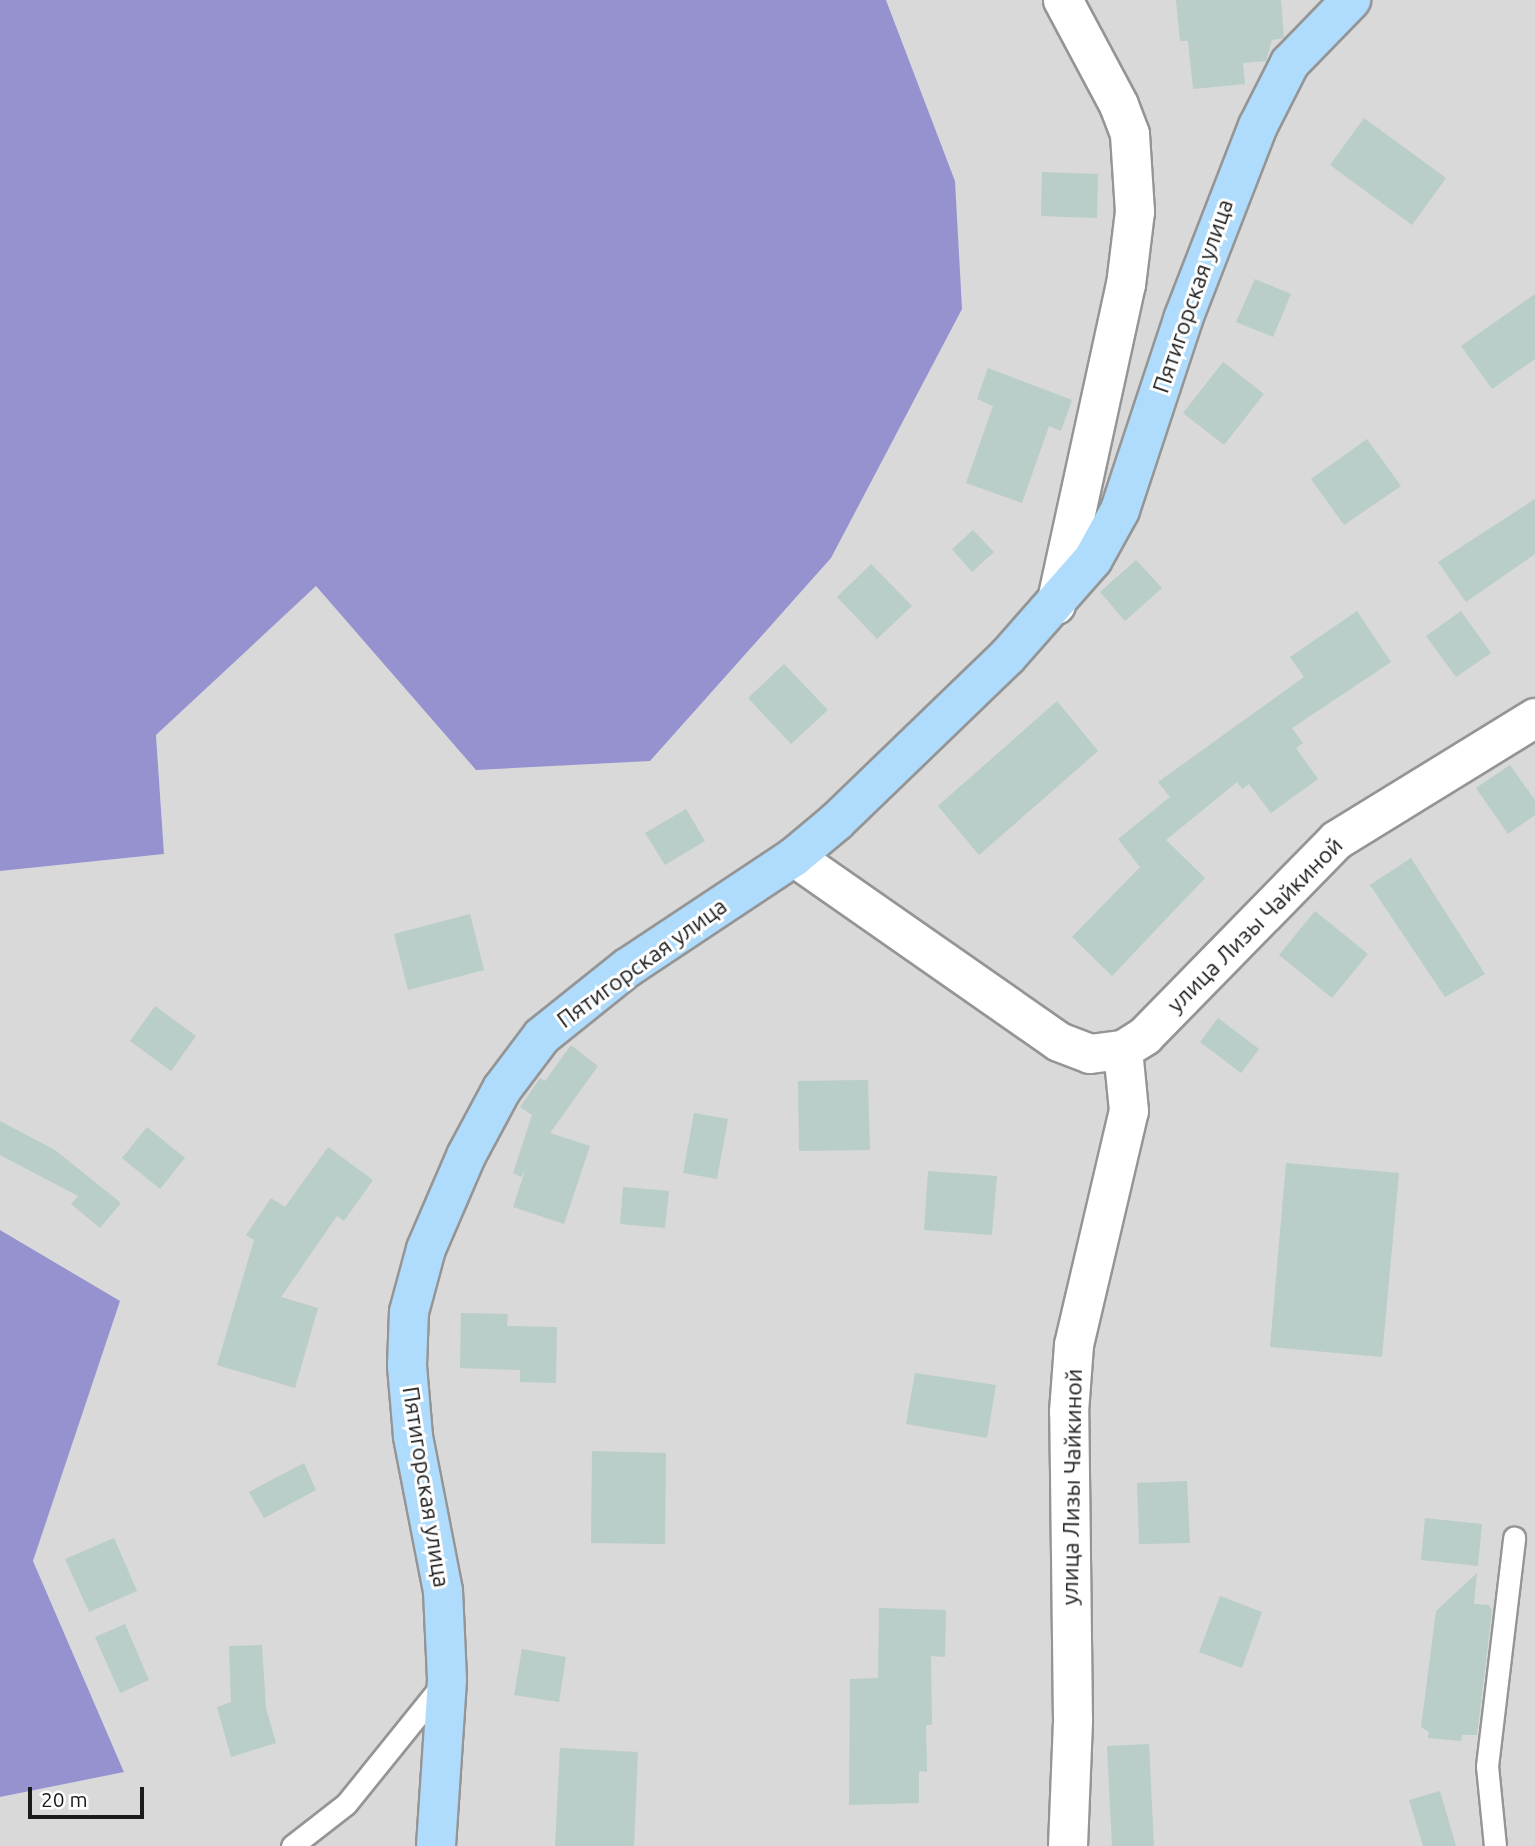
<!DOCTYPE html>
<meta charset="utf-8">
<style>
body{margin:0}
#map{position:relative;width:1535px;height:1846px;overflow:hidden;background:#e0eded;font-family:Ubuntu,sans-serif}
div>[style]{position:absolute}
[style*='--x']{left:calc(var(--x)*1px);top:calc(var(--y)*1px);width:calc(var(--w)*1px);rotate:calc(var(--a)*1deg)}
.residential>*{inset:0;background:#d8d9d8}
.forest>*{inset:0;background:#9692cf}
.building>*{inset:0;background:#b9cdc9}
.roads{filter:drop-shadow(2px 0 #959595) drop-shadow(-2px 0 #959595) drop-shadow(0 2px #959595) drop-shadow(0 -2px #959595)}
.lane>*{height:21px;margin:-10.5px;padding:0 10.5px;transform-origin:10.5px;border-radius:10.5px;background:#fff}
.street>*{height:38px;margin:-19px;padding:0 19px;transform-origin:19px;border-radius:19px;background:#fff}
.secondary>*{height:38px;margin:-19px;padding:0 19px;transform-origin:19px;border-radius:19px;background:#afdcfc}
span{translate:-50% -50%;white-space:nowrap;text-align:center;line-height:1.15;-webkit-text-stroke:6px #fff;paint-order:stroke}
.street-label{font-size:23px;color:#1b1b1b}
.scale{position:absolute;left:28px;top:1787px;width:116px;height:32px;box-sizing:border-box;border:4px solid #1b1b1b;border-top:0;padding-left:9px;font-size:21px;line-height:24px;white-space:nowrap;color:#1b1b1b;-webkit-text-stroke:5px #fff;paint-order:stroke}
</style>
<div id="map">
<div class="residential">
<i style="clip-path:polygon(886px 0,1535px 0,1535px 1846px,0 1846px,0 1797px,124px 1771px,33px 1561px,119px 1301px,0 1230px,0 871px,164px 854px,156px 735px,316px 585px,476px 770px,955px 181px)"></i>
</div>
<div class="forest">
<i style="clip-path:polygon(0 0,886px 0,955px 181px,962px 309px,831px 558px,650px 761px,476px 770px,316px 586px,156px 735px,164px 854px,0 871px)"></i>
<i style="clip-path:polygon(0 1230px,120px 1301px,33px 1561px,124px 1772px,0 1797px)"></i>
</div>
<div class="building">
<i style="clip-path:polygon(1176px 0,1281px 0,1284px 38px,1272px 40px,1266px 61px,1243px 63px,1245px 84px,1193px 89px,1188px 41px,1180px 41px)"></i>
<i style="clip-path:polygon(1364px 118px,1446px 178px,1412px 225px,1330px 165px)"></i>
<i style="clip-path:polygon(1042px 172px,1098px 174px,1097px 218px,1041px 216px)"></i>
<i style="clip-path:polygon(1255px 279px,1291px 294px,1273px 337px,1236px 322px)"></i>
<i style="clip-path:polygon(1535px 294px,1535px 359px,1492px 389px,1461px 346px)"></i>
<i style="clip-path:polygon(1223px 362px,1264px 394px,1224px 445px,1183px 413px)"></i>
<i style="clip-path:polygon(988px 368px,1072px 400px,1061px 431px,1049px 426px,1022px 503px,966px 483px,993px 406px,977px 399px)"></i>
<i style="clip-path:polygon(1367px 439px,1401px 486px,1344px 525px,1311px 479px)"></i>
<i style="clip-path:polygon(1535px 499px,1535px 554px,1466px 602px,1438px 562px)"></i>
<i style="clip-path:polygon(973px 530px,994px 552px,972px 572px,952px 549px)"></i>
<i style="clip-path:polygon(1136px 560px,1162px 588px,1125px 621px,1100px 592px)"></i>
<i style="clip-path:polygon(871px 564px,912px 606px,877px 639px,837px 597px)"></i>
<i style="clip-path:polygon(1357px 611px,1391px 662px,1292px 728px,1303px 743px,1296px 748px,1318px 779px,1271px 813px,1249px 784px,1242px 789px,1237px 782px,1166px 840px,1205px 878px,1112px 976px,1072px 937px,1140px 867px,1118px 839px,1170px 797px,1158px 782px,1304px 677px,1290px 657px)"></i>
<i style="clip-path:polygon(1461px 611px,1491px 653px,1456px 677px,1426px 636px)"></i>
<i style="clip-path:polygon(784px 664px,828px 710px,791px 744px,748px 698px)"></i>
<i style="clip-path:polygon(1057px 701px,1098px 751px,979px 855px,938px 806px)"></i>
<i style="clip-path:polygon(1510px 765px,1535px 800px,1535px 815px,1508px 834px,1476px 788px)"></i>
<i style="clip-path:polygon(686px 809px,705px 841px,665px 865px,645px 833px)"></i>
<i style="clip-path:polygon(1411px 858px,1485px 974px,1445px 997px,1370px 885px)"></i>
<i style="clip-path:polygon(1315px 911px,1368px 954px,1332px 998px,1279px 955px)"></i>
<i style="clip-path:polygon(470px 914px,484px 970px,408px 990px,394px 934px)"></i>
<i style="clip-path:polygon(155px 1006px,196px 1036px,171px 1071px,130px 1041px)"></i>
<i style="clip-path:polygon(1218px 1018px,1259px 1049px,1241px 1073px,1200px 1042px)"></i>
<i style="clip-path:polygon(571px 1045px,598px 1066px,550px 1133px,590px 1146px,564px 1224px,513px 1207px,525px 1171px,521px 1177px,513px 1173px,532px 1115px,520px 1107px,540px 1078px,545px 1081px)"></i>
<i style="clip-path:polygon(868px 1080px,870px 1150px,799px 1151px,798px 1081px)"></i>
<i style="clip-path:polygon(694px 1113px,728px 1119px,717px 1179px,683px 1173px)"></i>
<i style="clip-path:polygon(0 1121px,55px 1150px,121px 1203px,100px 1228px,71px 1204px,78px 1196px,0 1155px)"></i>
<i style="clip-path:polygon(147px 1127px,185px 1158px,160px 1189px,122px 1158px)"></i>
<i style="clip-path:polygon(328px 1147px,373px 1180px,344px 1221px,337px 1216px,281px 1297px,318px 1308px,295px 1388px,217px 1365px,254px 1240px,246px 1235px,271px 1198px,285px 1207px)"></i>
<i style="clip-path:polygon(1286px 1163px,1399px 1173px,1382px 1357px,1270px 1347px)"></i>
<i style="clip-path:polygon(928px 1171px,997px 1176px,992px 1235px,924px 1230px)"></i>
<i style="clip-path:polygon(623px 1187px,669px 1191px,665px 1228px,620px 1224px)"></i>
<i style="clip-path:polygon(461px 1313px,508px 1314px,507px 1326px,557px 1327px,556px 1383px,520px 1382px,520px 1370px,460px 1368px)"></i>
<i style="clip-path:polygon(915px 1373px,996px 1385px,987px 1438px,906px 1424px)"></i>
<i style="clip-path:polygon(592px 1451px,666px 1453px,665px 1544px,591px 1543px)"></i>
<i style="clip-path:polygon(304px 1463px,316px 1490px,264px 1518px,249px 1492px)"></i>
<i style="clip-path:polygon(1187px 1481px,1190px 1543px,1139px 1544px,1137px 1483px)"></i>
<i style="clip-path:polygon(1425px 1518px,1482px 1524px,1478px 1566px,1421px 1560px)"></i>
<i style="clip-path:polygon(114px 1538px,137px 1591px,89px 1612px,65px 1559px)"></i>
<i style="clip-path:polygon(1477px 1573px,1474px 1604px,1489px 1605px,1492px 1611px,1477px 1735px,1462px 1735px,1461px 1741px,1428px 1738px,1429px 1732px,1421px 1727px,1436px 1611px)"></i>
<i style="clip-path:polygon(1220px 1596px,1262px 1612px,1242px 1668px,1199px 1652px)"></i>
<i style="clip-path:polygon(879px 1608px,946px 1610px,945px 1657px,931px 1656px,932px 1725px,926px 1725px,927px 1772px,919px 1771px,919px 1803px,849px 1805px,850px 1679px,878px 1678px)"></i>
<i style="clip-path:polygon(125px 1624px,149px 1680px,120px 1693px,95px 1637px)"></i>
<i style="clip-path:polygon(262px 1645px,266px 1708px,276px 1743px,231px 1757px,217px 1707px,231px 1702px,229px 1646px)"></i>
<i style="clip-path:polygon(522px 1649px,566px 1657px,559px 1702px,514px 1695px)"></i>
<i style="clip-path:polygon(1149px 1744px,1154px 1846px,1112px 1846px,1107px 1746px)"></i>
<i style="clip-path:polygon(560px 1748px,638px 1752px,634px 1846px,555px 1846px)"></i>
<i style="clip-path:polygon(1440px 1791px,1456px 1846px,1423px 1846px,1409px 1800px)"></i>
</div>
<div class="roads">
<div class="lane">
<i style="--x:292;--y:1846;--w:68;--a:-37.9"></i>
<i style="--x:346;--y:1804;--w:154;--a:-51.1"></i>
<i style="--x:1495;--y:1846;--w:80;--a:-95.7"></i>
<i style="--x:1487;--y:1766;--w:230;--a:-83.2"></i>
</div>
<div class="street">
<i style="--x:1056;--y:605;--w:328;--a:-77.7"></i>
<i style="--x:1126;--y:285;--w:74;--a:-83"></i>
<i style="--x:1135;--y:212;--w:78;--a:-93.7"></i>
<i style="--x:1130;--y:134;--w:31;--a:-111"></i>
<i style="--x:1119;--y:105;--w:119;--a:-118.1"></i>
<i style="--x:794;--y:857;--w:323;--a:34.9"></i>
<i style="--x:1059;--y:1042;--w:33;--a:21"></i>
<i style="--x:1090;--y:1054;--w:33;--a:-7"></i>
<i style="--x:1123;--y:1050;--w:26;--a:-32"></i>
<i style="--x:1145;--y:1036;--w:274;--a:-45.6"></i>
<i style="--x:1337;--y:840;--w:233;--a:-31.6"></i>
<i style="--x:1068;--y:1846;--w:126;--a:-87.7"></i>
<i style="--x:1073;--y:1720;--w:308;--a:-90.7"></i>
<i style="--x:1069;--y:1412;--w:67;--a:-85.7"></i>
<i style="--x:1074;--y:1345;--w:240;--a:-76.8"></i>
<i style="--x:1129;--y:1111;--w:61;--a:-95.6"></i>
</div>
<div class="secondary">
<i style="--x:436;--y:1846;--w:167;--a:-86.2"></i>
<i style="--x:447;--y:1679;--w:88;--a:-92.6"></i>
<i style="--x:443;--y:1591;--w:158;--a:-101"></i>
<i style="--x:413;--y:1436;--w:70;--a:-94.9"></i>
<i style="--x:407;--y:1366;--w:54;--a:-87.9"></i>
<i style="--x:409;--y:1312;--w:65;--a:-74.9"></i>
<i style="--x:426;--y:1249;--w:101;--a:-66.7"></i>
<i style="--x:466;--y:1156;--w:76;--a:-61.8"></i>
<i style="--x:502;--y:1089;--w:66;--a:-53"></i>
<i style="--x:542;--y:1036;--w:109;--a:-38.7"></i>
<i style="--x:627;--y:968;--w:201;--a:-33.6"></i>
<i style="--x:794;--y:857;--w:56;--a:-39.9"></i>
<i style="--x:837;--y:821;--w:236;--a:-44"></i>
<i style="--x:1007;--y:657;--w:130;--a:-48.7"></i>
<i style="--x:1093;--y:559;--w:56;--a:-61.1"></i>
<i style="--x:1120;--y:510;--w:201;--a:-71.7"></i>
<i style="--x:1183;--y:319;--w:207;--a:-68.8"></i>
<i style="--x:1258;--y:126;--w:71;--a:-63.1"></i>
<i style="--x:1290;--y:63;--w:88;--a:-45.9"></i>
</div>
</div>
<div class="street-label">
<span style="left:1193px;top:296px;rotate:-71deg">Пятигорская улица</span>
<span style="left:1255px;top:925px;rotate:-45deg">улица Лизы Чайкиной</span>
<span style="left:642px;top:963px;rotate:-36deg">Пятигорская улица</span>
<span style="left:426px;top:1487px;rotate:81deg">Пятигорская улица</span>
<span style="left:1072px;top:1487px;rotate:-89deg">улица Лизы Чайкиной</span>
</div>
<div class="scale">20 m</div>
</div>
